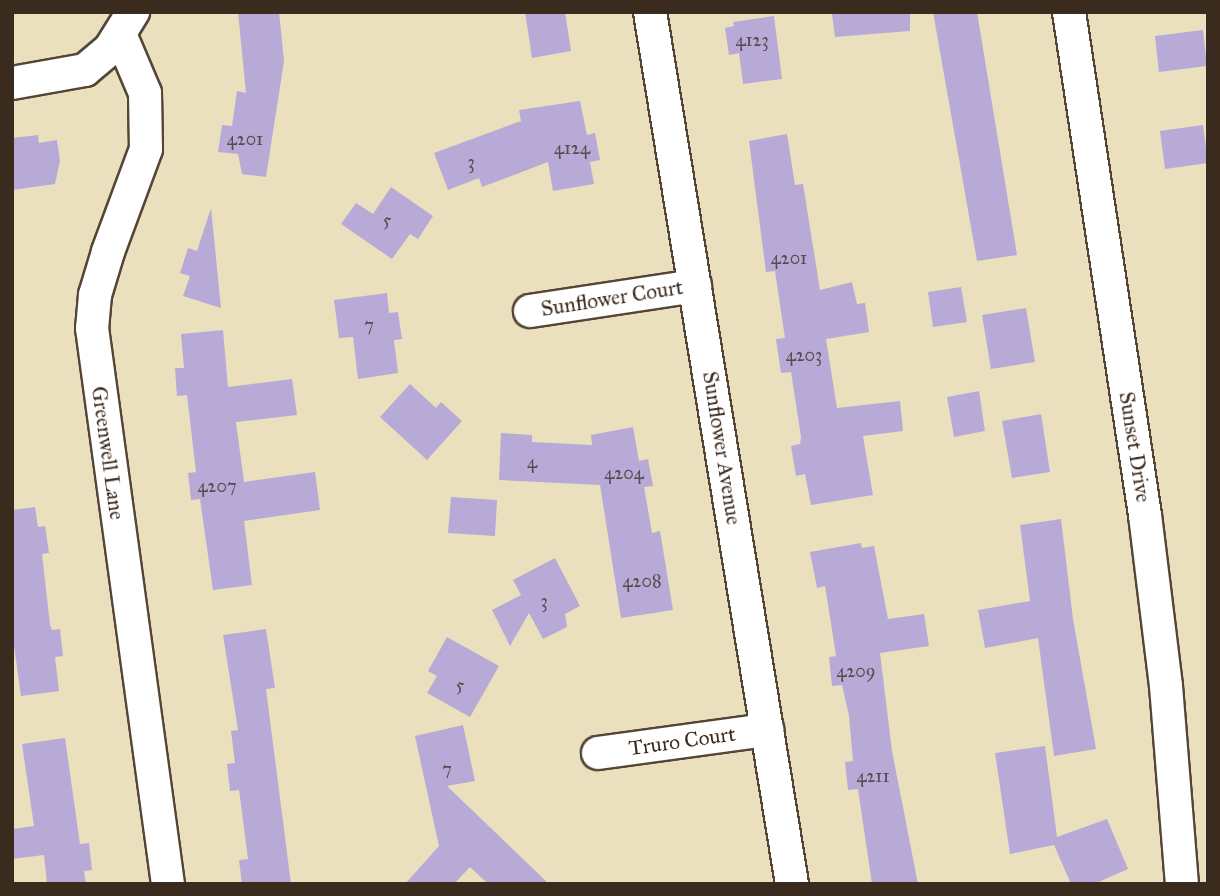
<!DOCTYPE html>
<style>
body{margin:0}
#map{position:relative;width:1220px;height:896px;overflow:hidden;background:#eae0bd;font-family:"IM FELL Great Primer",serif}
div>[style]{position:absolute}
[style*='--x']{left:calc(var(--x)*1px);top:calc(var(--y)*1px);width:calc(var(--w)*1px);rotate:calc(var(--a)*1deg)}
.building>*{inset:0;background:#b8aad6}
.roads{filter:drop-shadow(2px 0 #554536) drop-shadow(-2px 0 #554536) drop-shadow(0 2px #554536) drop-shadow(0 -2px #554536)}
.street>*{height:32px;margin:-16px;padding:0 16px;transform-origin:16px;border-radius:16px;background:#fff}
span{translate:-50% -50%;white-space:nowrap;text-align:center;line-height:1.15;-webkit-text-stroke:7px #fff;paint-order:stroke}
.number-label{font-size:18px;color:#5a4a4c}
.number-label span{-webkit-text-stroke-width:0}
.street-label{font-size:21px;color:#3b2a1e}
.frame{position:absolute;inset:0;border:14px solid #3b2a1e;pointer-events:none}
</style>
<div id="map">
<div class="building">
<i style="clip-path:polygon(238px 12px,279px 12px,284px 61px,266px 177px,242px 174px,238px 154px,218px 152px,222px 125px,232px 126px,237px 91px,246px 93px)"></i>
<i style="clip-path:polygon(525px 12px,565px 12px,571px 51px,532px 58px)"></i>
<i style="clip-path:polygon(910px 12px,910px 31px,835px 37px,832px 14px)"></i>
<i style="clip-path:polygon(933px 12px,977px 12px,1017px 255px,977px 261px)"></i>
<i style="clip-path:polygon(774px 16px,782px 79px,743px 84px,739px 53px,729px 55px,725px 28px,734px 26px,733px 22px)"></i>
<i style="clip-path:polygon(1203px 30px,1207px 66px,1159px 72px,1155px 36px)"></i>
<i style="clip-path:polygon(580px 101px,587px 135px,595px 133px,600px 160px,590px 162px,594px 184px,553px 191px,548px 162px,482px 187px,479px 178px,448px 190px,434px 153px,521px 121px,519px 110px)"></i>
<i style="clip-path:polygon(1203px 125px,1208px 163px,1165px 169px,1160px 131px)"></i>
<i style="clip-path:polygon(787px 134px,795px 185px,803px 184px,820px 290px,852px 282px,857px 304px,865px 303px,869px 332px,826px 339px,837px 408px,900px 401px,903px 431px,863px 436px,873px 495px,811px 505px,805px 474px,796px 476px,791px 446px,800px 444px,801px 437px,791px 372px,781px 373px,776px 339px,785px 338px,775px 271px,766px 272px,749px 141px)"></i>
<i style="clip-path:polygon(38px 135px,39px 143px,57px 140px,60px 161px,55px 184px,12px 190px,12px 138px)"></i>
<i style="clip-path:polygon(391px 187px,433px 216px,418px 239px,410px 234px,392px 259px,341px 224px,356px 203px,373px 214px)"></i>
<i style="clip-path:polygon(211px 208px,221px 308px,183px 296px,190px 276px,180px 273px,188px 248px,197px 251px)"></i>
<i style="clip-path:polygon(961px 287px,967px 322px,933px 327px,928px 292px)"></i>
<i style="clip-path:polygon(387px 293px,389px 313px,398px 312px,402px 339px,394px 340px,398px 373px,358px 379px,353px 337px,339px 338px,334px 300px)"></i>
<i style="clip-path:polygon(1026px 308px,1035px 362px,991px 369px,982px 315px)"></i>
<i style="clip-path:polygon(223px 330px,228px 387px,292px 379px,297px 415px,236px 422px,244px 482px,315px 472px,320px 510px,244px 521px,252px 585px,213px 590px,200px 499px,191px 500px,188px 473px,196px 472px,187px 395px,177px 396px,175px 368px,184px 368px,181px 334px)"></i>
<i style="clip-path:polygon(410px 384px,436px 408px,441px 402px,462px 421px,427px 460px,380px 417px)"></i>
<i style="clip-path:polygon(979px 391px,985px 431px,954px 437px,947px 397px)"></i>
<i style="clip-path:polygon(1041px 414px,1050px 472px,1012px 478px,1002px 421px)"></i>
<i style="clip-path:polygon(633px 427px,639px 461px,648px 459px,653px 486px,644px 487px,652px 533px,660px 531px,673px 610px,621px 618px,600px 485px,499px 480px,501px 433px,532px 435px,532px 442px,592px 445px,591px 435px)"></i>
<i style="clip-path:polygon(451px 497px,497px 500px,495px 536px,448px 533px)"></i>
<i style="clip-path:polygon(35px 507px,38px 527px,45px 526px,49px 553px,42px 554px,50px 625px,52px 630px,60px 629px,63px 656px,55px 657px,59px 691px,21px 696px,12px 631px,12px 510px)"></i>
<i style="clip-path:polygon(1061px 519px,1073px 619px,1096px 749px,1054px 756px,1038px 638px,985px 648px,978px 610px,1030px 601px,1020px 525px)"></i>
<i style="clip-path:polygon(861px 543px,862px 548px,874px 546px,888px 619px,924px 614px,929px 646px,880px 653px,892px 751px,918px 884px,872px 884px,858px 789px,848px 790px,845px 762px,853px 761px,849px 716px,842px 685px,832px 686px,829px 657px,836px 656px,832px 630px,825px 586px,817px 588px,810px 552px)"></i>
<i style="clip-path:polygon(555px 558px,580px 606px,565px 614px,567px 627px,543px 639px,529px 613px,510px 646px,492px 610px,521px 595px,513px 580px)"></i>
<i style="clip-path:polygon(266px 629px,275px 688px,266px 689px,291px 884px,242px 884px,239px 860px,248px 859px,239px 790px,230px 791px,227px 764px,235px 763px,231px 731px,238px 730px,223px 635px)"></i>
<i style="clip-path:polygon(447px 637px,499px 666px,470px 717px,427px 693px,437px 676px,428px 671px)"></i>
<i style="clip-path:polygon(463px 725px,475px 781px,447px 786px,549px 884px,488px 884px,470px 867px,454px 884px,405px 884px,439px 846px,415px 736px)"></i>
<i style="clip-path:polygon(65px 738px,80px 844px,89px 843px,92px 870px,84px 871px,86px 884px,47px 884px,44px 855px,12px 859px,12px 829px,34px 826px,22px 744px)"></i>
<i style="clip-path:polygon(1045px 746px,1057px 837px,1107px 819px,1128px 869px,1094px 884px,1071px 884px,1054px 845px,1010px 854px,995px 753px)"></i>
</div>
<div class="roads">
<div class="street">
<i style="--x:650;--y:12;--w:883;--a:80.75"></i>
<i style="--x:1069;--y:12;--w:509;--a:81.41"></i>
<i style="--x:1145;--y:515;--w:172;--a:83"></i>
<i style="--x:1166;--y:686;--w:199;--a:85.4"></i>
<i style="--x:120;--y:34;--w:64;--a:67"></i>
<i style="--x:145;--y:93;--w:56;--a:89"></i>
<i style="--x:146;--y:149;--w:110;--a:110.3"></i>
<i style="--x:108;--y:252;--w:45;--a:106.8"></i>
<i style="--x:95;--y:295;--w:33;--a:95"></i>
<i style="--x:92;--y:328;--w:561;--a:82.22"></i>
<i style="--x:12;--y:83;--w:74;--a:-10.1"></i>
<i style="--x:85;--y:70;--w:33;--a:-40"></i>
<i style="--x:110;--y:49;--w:44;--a:-58.1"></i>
<i style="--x:530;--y:311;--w:167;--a:-8.6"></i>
<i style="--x:598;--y:753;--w:171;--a:-7.8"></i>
</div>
</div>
<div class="number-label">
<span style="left:752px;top:40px">4123</span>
<span style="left:245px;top:139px">4201</span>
<span style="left:572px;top:148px">4124</span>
<span style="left:471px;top:162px">3</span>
<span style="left:387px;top:220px">5</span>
<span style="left:789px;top:258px">4201</span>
<span style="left:369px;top:325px">7</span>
<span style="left:804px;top:355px">4203</span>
<span style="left:532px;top:462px">4</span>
<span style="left:624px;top:473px">4204</span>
<span style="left:217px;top:486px">4207</span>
<span style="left:642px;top:581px">4208</span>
<span style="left:544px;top:601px">3</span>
<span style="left:856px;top:671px">4209</span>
<span style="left:460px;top:685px">5</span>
<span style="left:447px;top:769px">7</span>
<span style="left:873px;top:776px">4211</span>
</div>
<div class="street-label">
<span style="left:612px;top:298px;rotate:-9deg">Sunflower Court</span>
<span style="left:1135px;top:447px;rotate:81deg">Sunset Drive</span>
<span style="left:722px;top:448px;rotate:81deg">Sunflower Avenue</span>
<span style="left:108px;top:453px;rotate:82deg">Greenwell Lane</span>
<span style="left:682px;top:741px;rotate:-8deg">Truro Court</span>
</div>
<div class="frame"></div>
</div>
